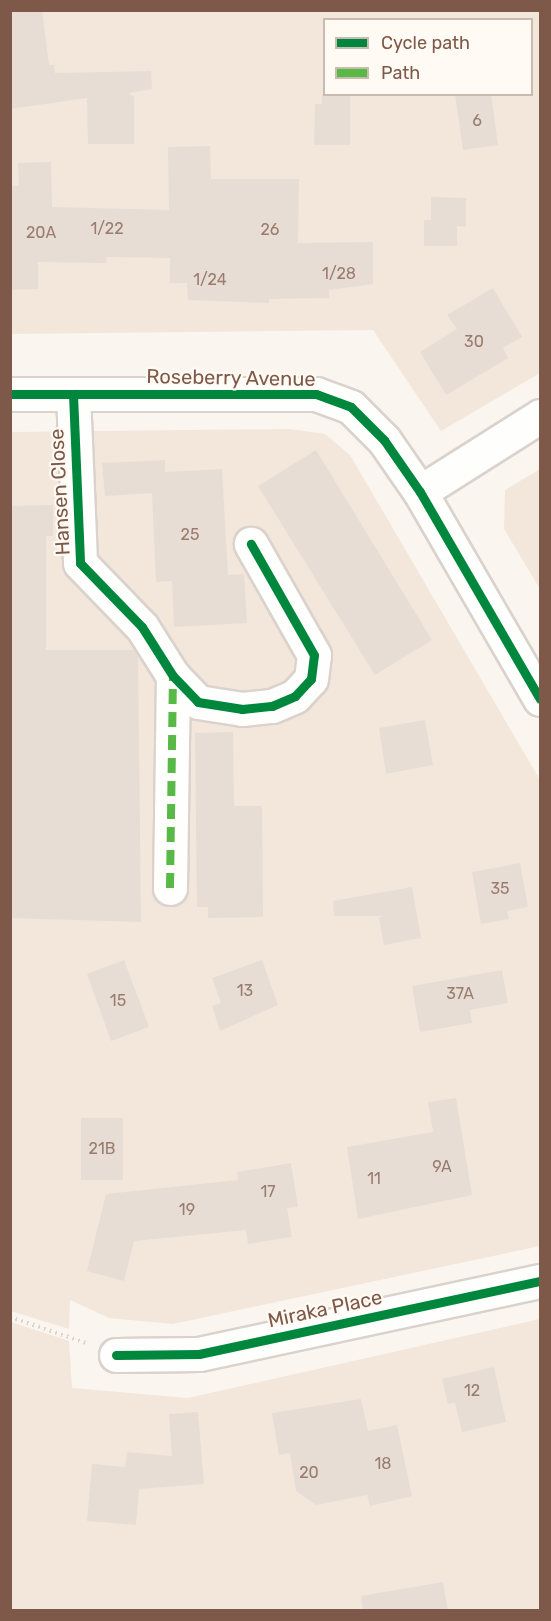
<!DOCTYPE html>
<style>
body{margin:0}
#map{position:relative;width:551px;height:1621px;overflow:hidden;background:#faf5ee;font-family:Rubik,sans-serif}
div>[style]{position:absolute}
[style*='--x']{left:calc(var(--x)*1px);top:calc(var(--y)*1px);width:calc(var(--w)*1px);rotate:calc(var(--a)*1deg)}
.residential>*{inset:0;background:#f3e7dc}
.building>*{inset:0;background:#e7ddd5}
.path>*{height:4px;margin-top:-2px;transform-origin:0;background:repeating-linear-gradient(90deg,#ddd3ce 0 1.5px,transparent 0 6px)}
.roads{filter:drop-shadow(2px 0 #dad2cc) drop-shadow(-2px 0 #dad2cc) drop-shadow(0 2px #dad2cc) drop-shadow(0 -2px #dad2cc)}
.minor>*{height:33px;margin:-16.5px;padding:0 16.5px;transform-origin:16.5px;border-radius:16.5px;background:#fefefc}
.quiet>*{height:8px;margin-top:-4px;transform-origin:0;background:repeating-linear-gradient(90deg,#58b947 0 15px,transparent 0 23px)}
.cycleway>*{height:9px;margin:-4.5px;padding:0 4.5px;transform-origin:4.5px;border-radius:4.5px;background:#00873e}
span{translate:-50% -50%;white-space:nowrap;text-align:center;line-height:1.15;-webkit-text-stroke:4.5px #fffaf3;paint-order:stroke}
.number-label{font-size:16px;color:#9a7c6e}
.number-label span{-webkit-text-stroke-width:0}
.street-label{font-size:20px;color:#7e5949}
.frame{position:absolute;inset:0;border:12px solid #7e5949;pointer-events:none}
.legend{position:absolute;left:323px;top:18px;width:210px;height:78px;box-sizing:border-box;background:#fffaf3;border:2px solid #cbbaaf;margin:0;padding:8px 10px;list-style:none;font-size:18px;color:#7e5949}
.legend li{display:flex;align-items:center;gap:12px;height:30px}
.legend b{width:30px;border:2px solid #cbbaaf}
</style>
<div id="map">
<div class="residential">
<i style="clip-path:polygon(evenodd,10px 11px,540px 11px,540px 373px,441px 431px,373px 330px,11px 334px,10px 11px,324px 20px,532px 20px,532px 94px,324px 94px,324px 20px)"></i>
<i style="clip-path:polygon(290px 429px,325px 434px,350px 455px,540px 780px,540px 1246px,173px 1324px,109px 1318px,70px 1300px,69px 1329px,11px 1311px,10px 432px)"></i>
<i style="clip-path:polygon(540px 469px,540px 589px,504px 529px,505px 490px)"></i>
<i style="clip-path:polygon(540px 1319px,540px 1610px,11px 1610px,11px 1322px,69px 1341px,72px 1388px,188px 1398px)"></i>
</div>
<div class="building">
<i style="clip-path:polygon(10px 10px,42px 10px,49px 65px,54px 65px,55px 73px,151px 71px,152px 89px,129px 93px,134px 97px,134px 144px,88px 144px,87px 98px,10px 109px)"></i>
<i style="clip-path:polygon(322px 94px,350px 94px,350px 145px,314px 145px,315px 104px,322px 104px)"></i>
<i style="clip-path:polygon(455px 94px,491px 94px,498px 145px,463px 150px)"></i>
<i style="clip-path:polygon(210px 146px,211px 179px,299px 179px,298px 243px,373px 242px,373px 284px,329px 290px,329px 298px,269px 299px,269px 303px,188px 300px,187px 283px,170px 283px,170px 258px,107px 257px,106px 263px,38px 262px,38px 289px,10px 290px,10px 186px,19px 186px,18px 163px,51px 162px,52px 207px,169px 210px,168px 147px)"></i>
<i style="clip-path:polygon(431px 197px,466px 198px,466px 227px,457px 226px,457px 246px,424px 246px,424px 220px,431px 220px)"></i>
<i style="clip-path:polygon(493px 288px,522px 337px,503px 348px,508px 358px,446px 395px,420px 352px,457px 329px,447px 315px)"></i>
<i style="clip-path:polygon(316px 450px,432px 640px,375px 675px,258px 486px)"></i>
<i style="clip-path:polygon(165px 460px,165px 472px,222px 469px,228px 575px,244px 574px,247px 623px,174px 627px,172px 581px,156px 582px,152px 493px,105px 496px,102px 463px)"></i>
<i style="clip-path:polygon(53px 505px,53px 536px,46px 536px,46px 650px,134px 650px,138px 656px,141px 922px,10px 918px,10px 506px)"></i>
<i style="clip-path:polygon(425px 720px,433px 765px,386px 774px,379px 728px)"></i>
<i style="clip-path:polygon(233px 732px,234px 806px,262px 806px,263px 917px,208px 918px,208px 907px,197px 907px,195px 733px)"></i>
<i style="clip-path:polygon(520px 863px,528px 907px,507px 911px,509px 919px,481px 924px,472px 872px)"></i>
<i style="clip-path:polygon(412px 887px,421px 938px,384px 945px,379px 918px,384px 916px,334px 916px,333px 901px)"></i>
<i style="clip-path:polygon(124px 960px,149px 1027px,111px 1041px,87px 974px)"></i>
<i style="clip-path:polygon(262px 960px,278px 1005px,220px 1031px,212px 1006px,221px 1003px,212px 978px)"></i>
<i style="clip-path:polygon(502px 970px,508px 1003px,470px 1010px,472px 1023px,420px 1032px,412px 986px)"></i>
<i style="clip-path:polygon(456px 1098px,472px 1195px,358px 1219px,347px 1147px,433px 1132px,428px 1102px)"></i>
<i style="clip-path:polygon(81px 1118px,123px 1118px,123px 1180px,81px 1180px)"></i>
<i style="clip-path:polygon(291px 1163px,298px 1207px,287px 1208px,292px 1237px,248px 1244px,246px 1230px,134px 1241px,124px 1281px,87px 1271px,106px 1194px,238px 1180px,237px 1172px)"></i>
<i style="clip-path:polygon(494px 1367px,506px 1422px,462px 1432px,455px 1403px,448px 1404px,442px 1379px)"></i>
<i style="clip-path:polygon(361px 1399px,368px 1431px,397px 1425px,412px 1496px,370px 1506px,367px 1495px,316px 1505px,296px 1491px,290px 1453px,279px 1455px,272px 1413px)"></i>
<i style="clip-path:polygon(198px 1412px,204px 1484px,139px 1489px,136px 1525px,87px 1521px,92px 1464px,125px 1467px,127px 1452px,172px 1456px,169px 1414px)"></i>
<i style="clip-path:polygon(443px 1582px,448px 1611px,363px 1611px,361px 1596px)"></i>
</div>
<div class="path">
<i style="--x:10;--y:1317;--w:80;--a:18.9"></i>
</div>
<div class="roads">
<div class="minor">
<i style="--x:10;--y:394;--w:306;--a:0"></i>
<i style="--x:316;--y:394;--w:37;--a:20"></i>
<i style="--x:351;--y:407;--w:47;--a:45"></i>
<i style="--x:384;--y:440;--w:63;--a:55.3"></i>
<i style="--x:420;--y:492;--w:239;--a:59.9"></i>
<i style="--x:73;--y:394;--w:169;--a:87.6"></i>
<i style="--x:80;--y:563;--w:89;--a:45.9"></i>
<i style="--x:142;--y:627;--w:58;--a:57.7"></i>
<i style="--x:173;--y:676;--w:36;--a:46"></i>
<i style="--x:198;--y:702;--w:45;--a:9"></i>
<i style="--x:242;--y:709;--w:30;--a:-6"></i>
<i style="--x:272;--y:706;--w:25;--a:-23"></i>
<i style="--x:295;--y:696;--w:23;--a:-47"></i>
<i style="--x:311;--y:679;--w:24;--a:-83"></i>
<i style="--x:314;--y:655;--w:128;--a:-119.6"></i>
<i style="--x:420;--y:492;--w:142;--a:-32.3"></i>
<i style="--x:170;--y:888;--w:212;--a:-89.2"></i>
<i style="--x:116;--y:1355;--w:83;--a:-0.7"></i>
<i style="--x:199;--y:1354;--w:349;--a:-12.1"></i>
</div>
</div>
<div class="quiet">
<i style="--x:170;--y:888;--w:212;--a:-89.2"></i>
</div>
<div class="cycleway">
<i style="--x:10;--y:394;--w:306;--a:0"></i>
<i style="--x:316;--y:394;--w:37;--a:20"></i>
<i style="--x:351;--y:407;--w:47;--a:45"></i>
<i style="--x:384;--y:440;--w:63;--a:55.3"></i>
<i style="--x:420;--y:492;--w:239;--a:59.9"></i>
<i style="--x:73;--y:394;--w:169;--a:87.6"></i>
<i style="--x:80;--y:563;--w:89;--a:45.9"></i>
<i style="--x:142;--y:627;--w:58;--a:57.7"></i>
<i style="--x:173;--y:676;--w:36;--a:46"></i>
<i style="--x:198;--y:702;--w:45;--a:9"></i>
<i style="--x:242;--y:709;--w:30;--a:-6"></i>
<i style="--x:272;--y:706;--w:25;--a:-23"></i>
<i style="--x:295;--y:696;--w:23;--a:-47"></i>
<i style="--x:311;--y:679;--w:24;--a:-83"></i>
<i style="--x:314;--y:655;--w:128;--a:-119.6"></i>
<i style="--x:116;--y:1355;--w:83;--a:-0.7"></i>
<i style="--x:199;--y:1354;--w:349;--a:-12.1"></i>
</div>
<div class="number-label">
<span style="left:477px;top:121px">6</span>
<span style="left:107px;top:229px">1/22</span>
<span style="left:270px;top:230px">26</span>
<span style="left:41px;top:233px">20A</span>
<span style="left:339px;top:274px">1/28</span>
<span style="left:210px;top:280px">1/24</span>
<span style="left:474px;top:342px">30</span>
<span style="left:190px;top:535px">25</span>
<span style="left:500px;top:889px">35</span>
<span style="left:245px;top:991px">13</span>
<span style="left:460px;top:994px">37A</span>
<span style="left:118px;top:1001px">15</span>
<span style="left:102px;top:1149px">21B</span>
<span style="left:442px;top:1167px">9A</span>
<span style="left:374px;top:1179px">11</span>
<span style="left:268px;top:1192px">17</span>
<span style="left:187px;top:1210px">19</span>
<span style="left:472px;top:1391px">12</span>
<span style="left:383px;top:1464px">18</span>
<span style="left:309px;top:1473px">20</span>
</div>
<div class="street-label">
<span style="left:231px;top:378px;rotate:1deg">Roseberry Avenue</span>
<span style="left:60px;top:492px;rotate:-93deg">Hansen Close</span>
<span style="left:325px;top:1309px;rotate:-12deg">Miraka Place</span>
</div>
<div class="frame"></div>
<ul class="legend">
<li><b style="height:8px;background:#00873e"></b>Cycle path</li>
<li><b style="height:8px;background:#58b947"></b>Path</li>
</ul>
</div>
